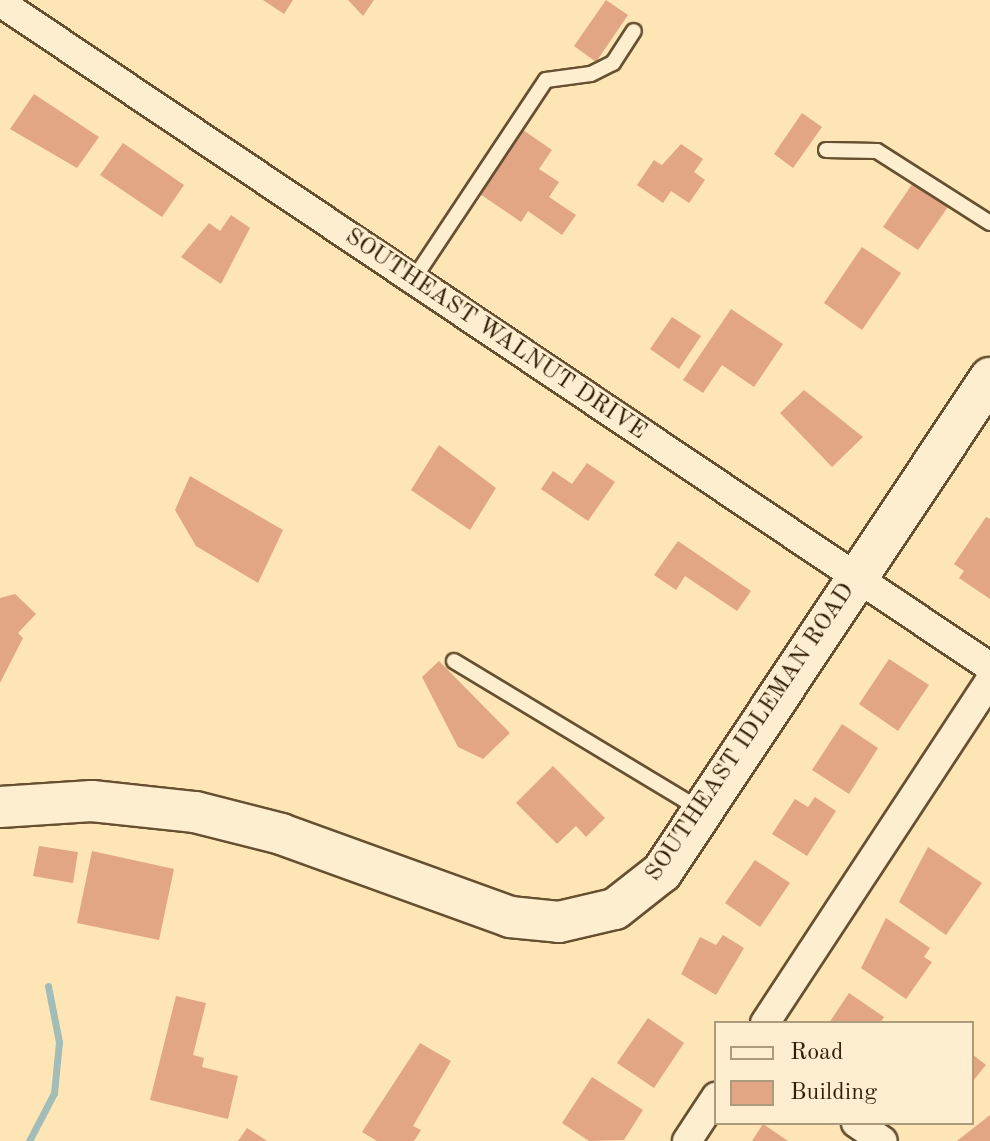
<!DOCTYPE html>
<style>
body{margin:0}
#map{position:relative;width:990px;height:1141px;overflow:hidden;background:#fde5b6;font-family:"Old Standard TT",serif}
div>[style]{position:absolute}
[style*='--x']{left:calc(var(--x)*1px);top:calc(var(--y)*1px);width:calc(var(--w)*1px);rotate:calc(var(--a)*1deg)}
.stream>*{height:7px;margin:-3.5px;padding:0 3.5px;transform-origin:3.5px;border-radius:3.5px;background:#a2bdb7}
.building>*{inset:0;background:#e2a684}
.roads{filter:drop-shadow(2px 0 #665030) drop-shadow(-2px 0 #665030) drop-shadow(0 2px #665030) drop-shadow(0 -2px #665030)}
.lane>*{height:14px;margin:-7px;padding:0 7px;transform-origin:7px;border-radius:7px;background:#feeed0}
.street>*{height:28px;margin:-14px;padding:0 14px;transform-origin:14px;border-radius:14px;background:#feeed0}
.secondary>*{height:40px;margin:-20px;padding:0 20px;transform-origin:20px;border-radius:20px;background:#feeed0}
span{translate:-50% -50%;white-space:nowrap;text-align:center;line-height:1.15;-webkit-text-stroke:6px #feeed0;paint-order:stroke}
.street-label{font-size:24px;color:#331e03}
.legend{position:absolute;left:714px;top:1021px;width:260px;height:104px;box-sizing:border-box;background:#feeed0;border:2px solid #ad9b7e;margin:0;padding:10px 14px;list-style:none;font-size:24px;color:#331e03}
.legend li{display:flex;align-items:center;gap:16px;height:40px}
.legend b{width:40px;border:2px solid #ad9b7e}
</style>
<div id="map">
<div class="stream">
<i style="--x:29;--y:1141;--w:54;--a:-62.5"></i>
<i style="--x:54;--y:1093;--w:51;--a:-84.4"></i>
<i style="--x:59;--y:1042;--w:57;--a:-101.1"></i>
</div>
<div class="building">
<i style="clip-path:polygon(263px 0,293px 0,284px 14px)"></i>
<i style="clip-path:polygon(348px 0,374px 0,363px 16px)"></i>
<i style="clip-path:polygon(606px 0,628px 15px,596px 62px,574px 46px)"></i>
<i style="clip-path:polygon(34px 94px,99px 137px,77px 168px,10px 129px)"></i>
<i style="clip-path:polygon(802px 113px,822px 127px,793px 168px,774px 154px)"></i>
<i style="clip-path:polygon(523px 130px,552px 150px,539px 169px,559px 182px,549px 197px,576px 215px,562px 235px,528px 211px,521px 222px,480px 194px)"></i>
<i style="clip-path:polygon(123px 143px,184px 185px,162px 217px,100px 175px)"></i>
<i style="clip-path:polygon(681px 144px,703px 159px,694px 172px,705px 180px,689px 203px,671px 191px,663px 203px,637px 185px,654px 160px,662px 165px)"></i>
<i style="clip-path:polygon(917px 177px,952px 201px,918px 250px,883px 227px)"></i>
<i style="clip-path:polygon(231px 215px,250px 228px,221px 284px,181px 257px,209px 223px,220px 231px)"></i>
<i style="clip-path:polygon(862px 247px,901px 273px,862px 330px,824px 303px)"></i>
<i style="clip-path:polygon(731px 309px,783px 344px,754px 387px,722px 365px,703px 393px,683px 380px)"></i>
<i style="clip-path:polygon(672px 317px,701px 336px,679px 369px,650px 349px)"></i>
<i style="clip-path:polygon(804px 390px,863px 437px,832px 467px,780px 413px)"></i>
<i style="clip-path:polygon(439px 445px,496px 488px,470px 530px,411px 490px)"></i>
<i style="clip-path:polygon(587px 463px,615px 482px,588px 521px,541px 489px,553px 471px,572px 484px)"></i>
<i style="clip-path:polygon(190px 476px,283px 530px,258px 583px,196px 546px,175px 510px)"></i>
<i style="clip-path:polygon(986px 517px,990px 519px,990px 599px,959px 578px,964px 571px,954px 564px)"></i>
<i style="clip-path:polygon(678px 541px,751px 591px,737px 611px,685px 576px,676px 590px,654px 575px)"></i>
<i style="clip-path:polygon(15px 594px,36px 614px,18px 633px,23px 638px,0 683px,0 598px)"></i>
<i style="clip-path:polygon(889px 659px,929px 685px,898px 731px,859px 704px)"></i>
<i style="clip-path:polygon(439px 661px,510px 733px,483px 759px,458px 747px,422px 677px)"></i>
<i style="clip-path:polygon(842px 724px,878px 748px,849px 794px,812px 770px)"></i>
<i style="clip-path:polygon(553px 766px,605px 818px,586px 837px,576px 826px,557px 844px,516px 803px)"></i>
<i style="clip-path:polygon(815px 797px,836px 811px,807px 856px,772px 834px,795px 799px,808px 807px)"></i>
<i style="clip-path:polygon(39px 846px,78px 852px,73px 883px,33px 876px)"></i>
<i style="clip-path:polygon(928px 847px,982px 883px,946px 935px,899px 902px)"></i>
<i style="clip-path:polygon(92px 851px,174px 869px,159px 940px,77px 923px)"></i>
<i style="clip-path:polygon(755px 860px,790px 883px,760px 927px,725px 903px)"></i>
<i style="clip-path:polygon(886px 918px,930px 948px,924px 957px,932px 962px,906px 999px,861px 968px)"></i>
<i style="clip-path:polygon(723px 935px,744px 948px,716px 995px,681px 974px,700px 937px,716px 945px)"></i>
<i style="clip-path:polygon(849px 993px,884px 1017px,880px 1023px,829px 1023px)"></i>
<i style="clip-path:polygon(176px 996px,206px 1003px,193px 1055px,204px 1058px,202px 1067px,238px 1076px,228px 1119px,150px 1100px)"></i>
<i style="clip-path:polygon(648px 1018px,684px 1043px,654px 1088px,617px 1063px)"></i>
<i style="clip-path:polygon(420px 1043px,451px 1061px,413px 1126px,421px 1130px,414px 1141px,377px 1141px,362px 1132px)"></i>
<i style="clip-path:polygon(972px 1054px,986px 1065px,972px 1082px)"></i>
<i style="clip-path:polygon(592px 1077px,643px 1110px,624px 1140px,589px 1141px,562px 1123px)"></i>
<i style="clip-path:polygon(990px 1115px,990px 1141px,957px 1141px)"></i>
<i style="clip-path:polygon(763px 1124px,788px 1141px,752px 1141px)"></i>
<i style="clip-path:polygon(247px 1128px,267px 1141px,238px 1141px)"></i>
</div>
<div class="roads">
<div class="lane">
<i style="--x:826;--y:150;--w:51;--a:1.1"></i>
<i style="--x:877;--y:151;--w:134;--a:32.5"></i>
<i style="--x:413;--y:280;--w:240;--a:-56.4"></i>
<i style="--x:546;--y:80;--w:45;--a:-7.6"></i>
<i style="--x:591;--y:74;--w:25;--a:-27"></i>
<i style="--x:613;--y:63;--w:38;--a:-57"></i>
<i style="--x:454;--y:661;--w:286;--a:31.1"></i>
</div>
<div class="street">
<i style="--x:0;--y:2;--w:1193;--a:33.89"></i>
<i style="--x:765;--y:1023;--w:409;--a:-56.7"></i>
<i style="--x:856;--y:1123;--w:32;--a:34"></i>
<i style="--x:687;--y:1141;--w:53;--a:-56.6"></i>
</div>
<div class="secondary">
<i style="--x:0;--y:807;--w:92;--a:-3.7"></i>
<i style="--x:92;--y:801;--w:104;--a:6.1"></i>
<i style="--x:195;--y:812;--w:89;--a:14.3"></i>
<i style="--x:281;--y:834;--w:244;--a:19.9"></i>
<i style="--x:510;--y:917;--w:49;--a:5.8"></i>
<i style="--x:559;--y:922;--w:57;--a:-13.1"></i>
<i style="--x:615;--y:909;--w:60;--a:-38.2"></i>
<i style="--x:662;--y:872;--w:593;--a:-56.42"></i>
</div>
</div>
<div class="street-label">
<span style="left:495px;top:335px;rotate:34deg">SOUTHEAST WALNUT DRIVE</span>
<span style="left:751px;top:733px;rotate:-56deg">SOUTHEAST IDLEMAN ROAD</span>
</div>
<ul class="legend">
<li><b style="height:10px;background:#feeed0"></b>Road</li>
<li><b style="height:22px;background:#e2a684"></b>Building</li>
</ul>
</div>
